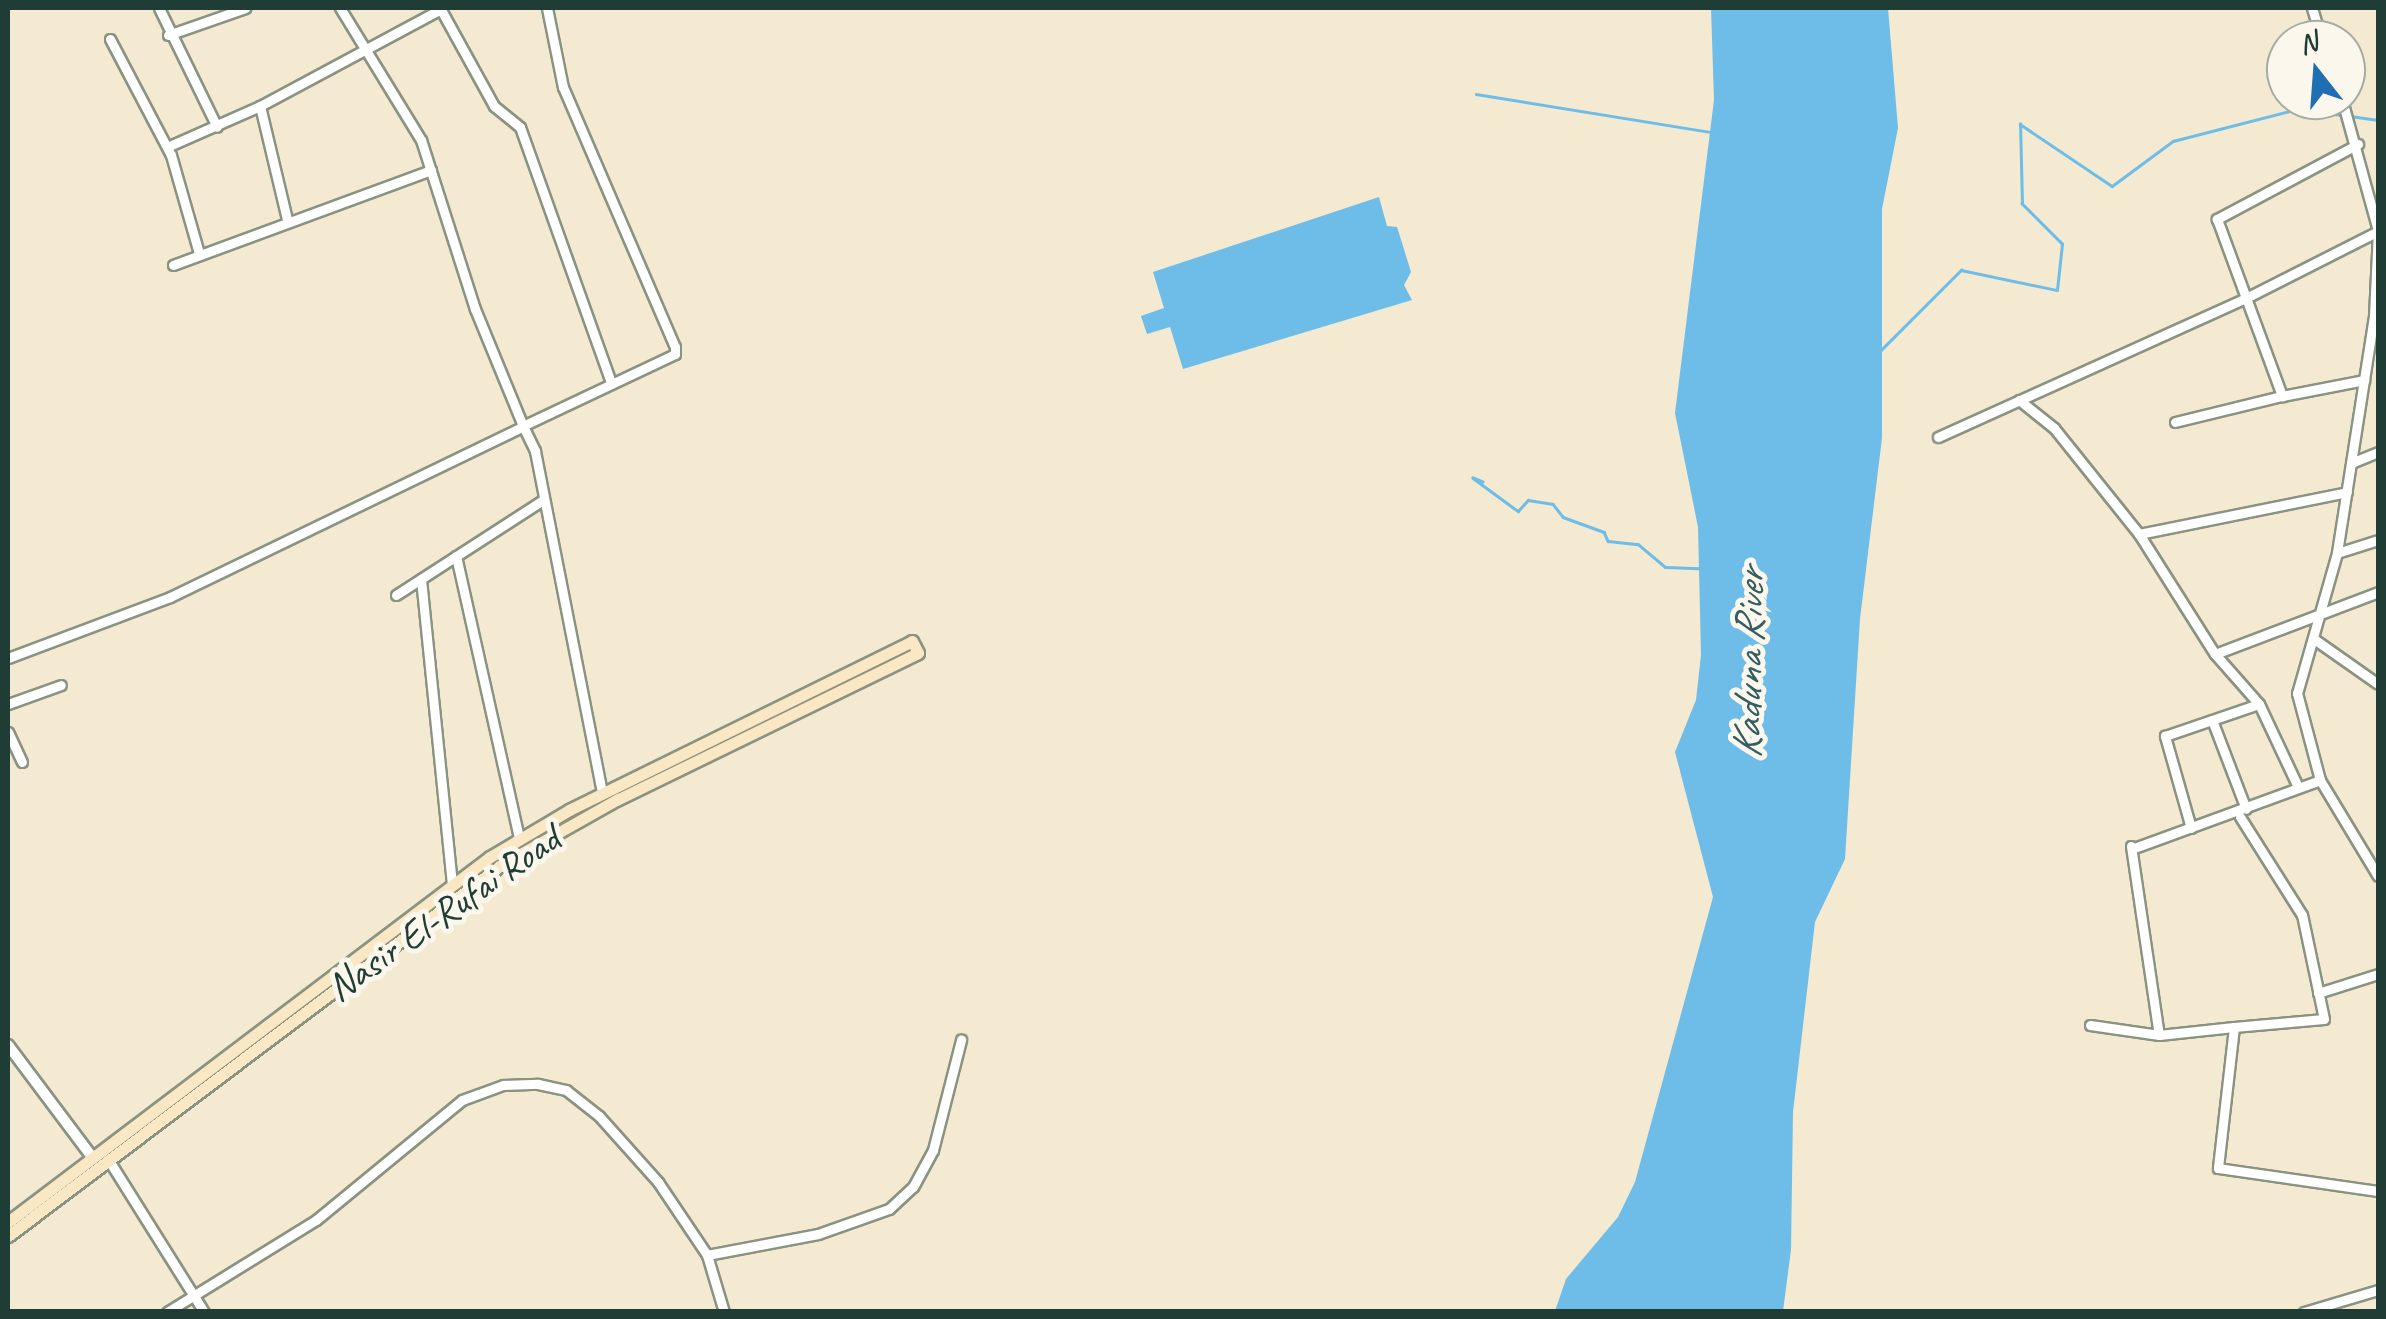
<!DOCTYPE html>
<style>
body{margin:0}
#map{position:relative;width:2386px;height:1319px;overflow:hidden;background:#f4e9d1;font-family:Caveat,sans-serif}
div>[style]{position:absolute}
[style*='--x']{left:calc(var(--x)*1px);top:calc(var(--y)*1px);width:calc(var(--w)*1px);rotate:calc(var(--a)*1deg)}
.water>*{inset:0;background:#6ebde8}
.stream>*{height:2.5px;margin:-1.25px;padding:0 1.25px;transform-origin:1.25px;border-radius:1.25px;background:#6ebde8}
.roads{filter:drop-shadow(2px 0 #8a9382) drop-shadow(-2px 0 #8a9382) drop-shadow(0 2px #8a9382) drop-shadow(0 -2px #8a9382)}
.minor>*{height:9px;margin:-4.5px;padding:0 4.5px;transform-origin:4.5px;border-radius:4.5px;background:#fff}
.tertiary>*{height:10px;margin:-5px;padding:0 5px;transform-origin:5px;border-radius:5px;background:#fff}
.secondary>*{height:11px;margin:-5.5px;padding:0 5.5px;transform-origin:5.5px;border-radius:5.5px;background:#fae7c3}
span{translate:-50% -50%;white-space:nowrap;text-align:center;line-height:1.15;-webkit-text-stroke:10px #fbf7ec;paint-order:stroke}
.street-label{font-size:40px;color:#1f3d34}
.water-label{font-size:42px;color:#335d61;font-style:italic}
.frame{position:absolute;inset:0;border:10px solid #1f3d34;pointer-events:none}
.north{position:absolute;left:2266px;top:20px;width:100px;height:100px;box-sizing:border-box;background:#fbf7ec;border:2px solid #a3ada2;border-radius:50%;rotate:343deg;font-size:28px;font-weight:700;line-height:40px;text-align:center;color:#1f3d34}
.north::after{content:'';display:block;margin:auto;width:35px;height:45px;background:#1f6fb2;clip-path:polygon(50% 0,100% 100%,50% 72%,0 100%)}
</style>
<div id="map">
<div class="water">
<i style="clip-path:polygon(1711px 8px,1888px 8px,1898px 128px,1882px 209px,1882px 438px,1860px 619px,1845px 859px,1815px 922px,1793px 1112px,1791px 1250px,1783px 1311px,1555px 1311px,1566px 1279px,1618px 1217px,1635px 1182px,1713px 897px,1675px 752px,1696px 700px,1701px 655px,1698px 527px,1675px 413px,1714px 100px)"></i>
<i style="clip-path:polygon(1379px 197px,1387px 226px,1397px 227px,1403px 246px,1411px 272px,1404px 285px,1412px 300px,1183px 369px,1170px 327px,1147px 334px,1141px 316px,1164px 308px,1153px 272px)"></i>
</div>
<div class="stream">
<i style="--x:1476;--y:94;--w:238;--a:9.2"></i>
<i style="--x:2350;--y:116;--w:28;--a:8"></i>
<i style="--x:1880;--y:351;--w:115;--a:-45"></i>
<i style="--x:1961;--y:270;--w:98;--a:11.8"></i>
<i style="--x:2057;--y:290;--w:46;--a:-83.8"></i>
<i style="--x:2062;--y:244;--w:57;--a:-135"></i>
<i style="--x:2022;--y:204;--w:80;--a:-91.4"></i>
<i style="--x:2020;--y:124;--w:111;--a:34"></i>
<i style="--x:2112;--y:186;--w:76;--a:-36.4"></i>
<i style="--x:2173;--y:141;--w:129;--a:-14.4"></i>
<i style="--x:2298;--y:109;--w:44;--a:7.8"></i>
<i style="--x:1483;--y:482;--w:11;--a:-158"></i>
<i style="--x:1473;--y:478;--w:56;--a:36.3"></i>
<i style="--x:1518;--y:511;--w:15;--a:-48"></i>
<i style="--x:1528;--y:500;--w:25;--a:9"></i>
<i style="--x:1553;--y:504;--w:16;--a:52"></i>
<i style="--x:1563;--y:517;--w:44;--a:20.1"></i>
<i style="--x:1604;--y:532;--w:10;--a:66"></i>
<i style="--x:1608;--y:541;--w:30;--a:6"></i>
<i style="--x:1638;--y:544;--w:35;--a:40"></i>
<i style="--x:1665;--y:567;--w:34;--a:2"></i>
</div>
<div class="roads">
<div class="minor">
<i style="--x:159;--y:8;--w:132;--a:64"></i>
<i style="--x:440;--y:8;--w:112;--a:61.1"></i>
<i style="--x:494;--y:106;--w:33;--a:39"></i>
<i style="--x:520;--y:127;--w:271;--a:70.4"></i>
<i style="--x:547;--y:8;--w:81;--a:78.6"></i>
<i style="--x:563;--y:87;--w:283;--a:66.7"></i>
<i style="--x:675;--y:347;--w:7;--a:90"></i>
<i style="--x:675;--y:354;--w:168;--a:154.7"></i>
<i style="--x:523;--y:426;--w:28;--a:64"></i>
<i style="--x:535;--y:451;--w:349;--a:78.9"></i>
<i style="--x:2312;--y:8;--w:34;--a:73"></i>
<i style="--x:168;--y:35;--w:82;--a:-19.3"></i>
<i style="--x:110;--y:39;--w:131;--a:62.3"></i>
<i style="--x:171;--y:155;--w:102;--a:74.1"></i>
<i style="--x:2342;--y:100;--w:136;--a:74.6"></i>
<i style="--x:2378;--y:231;--w:85;--a:92.7"></i>
<i style="--x:2374;--y:316;--w:240;--a:98.9"></i>
<i style="--x:2337;--y:553;--w:146;--a:105.9"></i>
<i style="--x:2297;--y:693;--w:90;--a:75.2"></i>
<i style="--x:2320;--y:780;--w:112;--a:58.9"></i>
<i style="--x:260;--y:106;--w:116;--a:76.6"></i>
<i style="--x:2358;--y:144;--w:160;--a:152"></i>
<i style="--x:2217;--y:219;--w:189;--a:69.8"></i>
<i style="--x:2282;--y:396;--w:84;--a:-11"></i>
<i style="--x:167;--y:147;--w:102;--a:-23.8"></i>
<i style="--x:260;--y:106;--w:205;--a:-28.2"></i>
<i style="--x:173;--y:265;--w:275;--a:-20.2"></i>
<i style="--x:2019;--y:400;--w:45;--a:38.7"></i>
<i style="--x:2054;--y:428;--w:136;--a:51.3"></i>
<i style="--x:2139;--y:534;--w:142;--a:57.7"></i>
<i style="--x:2215;--y:654;--w:67;--a:48.7"></i>
<i style="--x:2259;--y:704;--w:92;--a:64.8"></i>
<i style="--x:2175;--y:422;--w:110;--a:-13.7"></i>
<i style="--x:1938;--y:437;--w:340;--a:-24.3"></i>
<i style="--x:2248;--y:297;--w:146;--a:-26.9"></i>
<i style="--x:2351;--y:463;--w:29;--a:-22"></i>
<i style="--x:2139;--y:534;--w:212;--a:-11.4"></i>
<i style="--x:2337;--y:553;--w:43;--a:-17.6"></i>
<i style="--x:456;--y:556;--w:290;--a:77.4"></i>
<i style="--x:421;--y:579;--w:307;--a:84.2"></i>
<i style="--x:396;--y:595;--w:175;--a:-32.9"></i>
<i style="--x:2314;--y:639;--w:78;--a:35.1"></i>
<i style="--x:2215;--y:654;--w:174;--a:-20.8"></i>
<i style="--x:8;--y:658;--w:173;--a:-20.6"></i>
<i style="--x:170;--y:597;--w:392;--a:-25.8"></i>
<i style="--x:523;--y:426;--w:126;--a:-112.3"></i>
<i style="--x:475;--y:309;--w:177;--a:-107.7"></i>
<i style="--x:421;--y:140;--w:155;--a:-121.5"></i>
<i style="--x:8;--y:704;--w:56;--a:-19.7"></i>
<i style="--x:2212;--y:720;--w:95;--a:69.1"></i>
<i style="--x:8;--y:732;--w:33;--a:65"></i>
<i style="--x:2191;--y:828;--w:96;--a:-105.8"></i>
<i style="--x:2165;--y:736;--w:99;--a:-18.8"></i>
<i style="--x:2131;--y:846;--w:191;--a:81.6"></i>
<i style="--x:2137;--y:847;--w:195;--a:-20.1"></i>
<i style="--x:2318;--y:993;--w:63;--a:-17.6"></i>
<i style="--x:2090;--y:1025;--w:70;--a:8.2"></i>
<i style="--x:2159;--y:1035;--w:75;--a:-6.1"></i>
<i style="--x:2234;--y:1027;--w:142;--a:96.5"></i>
<i style="--x:2218;--y:1168;--w:162;--a:8.2"></i>
<i style="--x:2234;--y:1027;--w:90;--a:-5.1"></i>
<i style="--x:2324;--y:1019;--w:106;--a:-101.9"></i>
<i style="--x:2302;--y:915;--w:116;--a:-122.3"></i>
<i style="--x:108;--y:1159;--w:181;--a:57.9"></i>
<i style="--x:707;--y:1255;--w:113;--a:-10.7"></i>
<i style="--x:818;--y:1234;--w:75;--a:-19.4"></i>
<i style="--x:889;--y:1209;--w:33;--a:-43"></i>
<i style="--x:913;--y:1187;--w:42;--a:-61.6"></i>
<i style="--x:933;--y:1150;--w:114;--a:-75.7"></i>
<i style="--x:167;--y:1312;--w:175;--a:-31.7"></i>
<i style="--x:316;--y:1220;--w:189;--a:-39.4"></i>
<i style="--x:462;--y:1100;--w:44;--a:-20.1"></i>
<i style="--x:503;--y:1085;--w:35;--a:-2"></i>
<i style="--x:538;--y:1084;--w:29;--a:12"></i>
<i style="--x:566;--y:1090;--w:42;--a:38.2"></i>
<i style="--x:599;--y:1116;--w:89;--a:48.2"></i>
<i style="--x:658;--y:1182;--w:88;--a:56.1"></i>
<i style="--x:707;--y:1255;--w:59;--a:73.4"></i>
<i style="--x:2304;--y:1312;--w:77;--a:-16.6"></i>
</div>
<div class="tertiary">
<i style="--x:8;--y:1045;--w:140;--a:53.1"></i>
</div>
<div class="secondary">
<i style="--x:8;--y:1222;--w:605;--a:-37.14"></i>
<i style="--x:490;--y:857;--w:92;--a:-30.7"></i>
<i style="--x:569;--y:810;--w:382;--a:-26.2"></i>
<i style="--x:912;--y:641;--w:13;--a:63"></i>
<i style="--x:918;--y:653;--w:334;--a:154"></i>
<i style="--x:618;--y:799;--w:134;--a:150.6"></i>
<i style="--x:501;--y:865;--w:617;--a:143.04"></i>
</div>
</div>
<div class="street-label">
<span style="left:443px;top:913px;rotate:-35deg">Nasir El-Rufai Road</span>
</div>
<div class="water-label">
<span style="left:1749px;top:664px;rotate:-89deg">Kaduna River</span>
</div>
<div class="frame"></div>
<div class="north">N</div>
</div>
